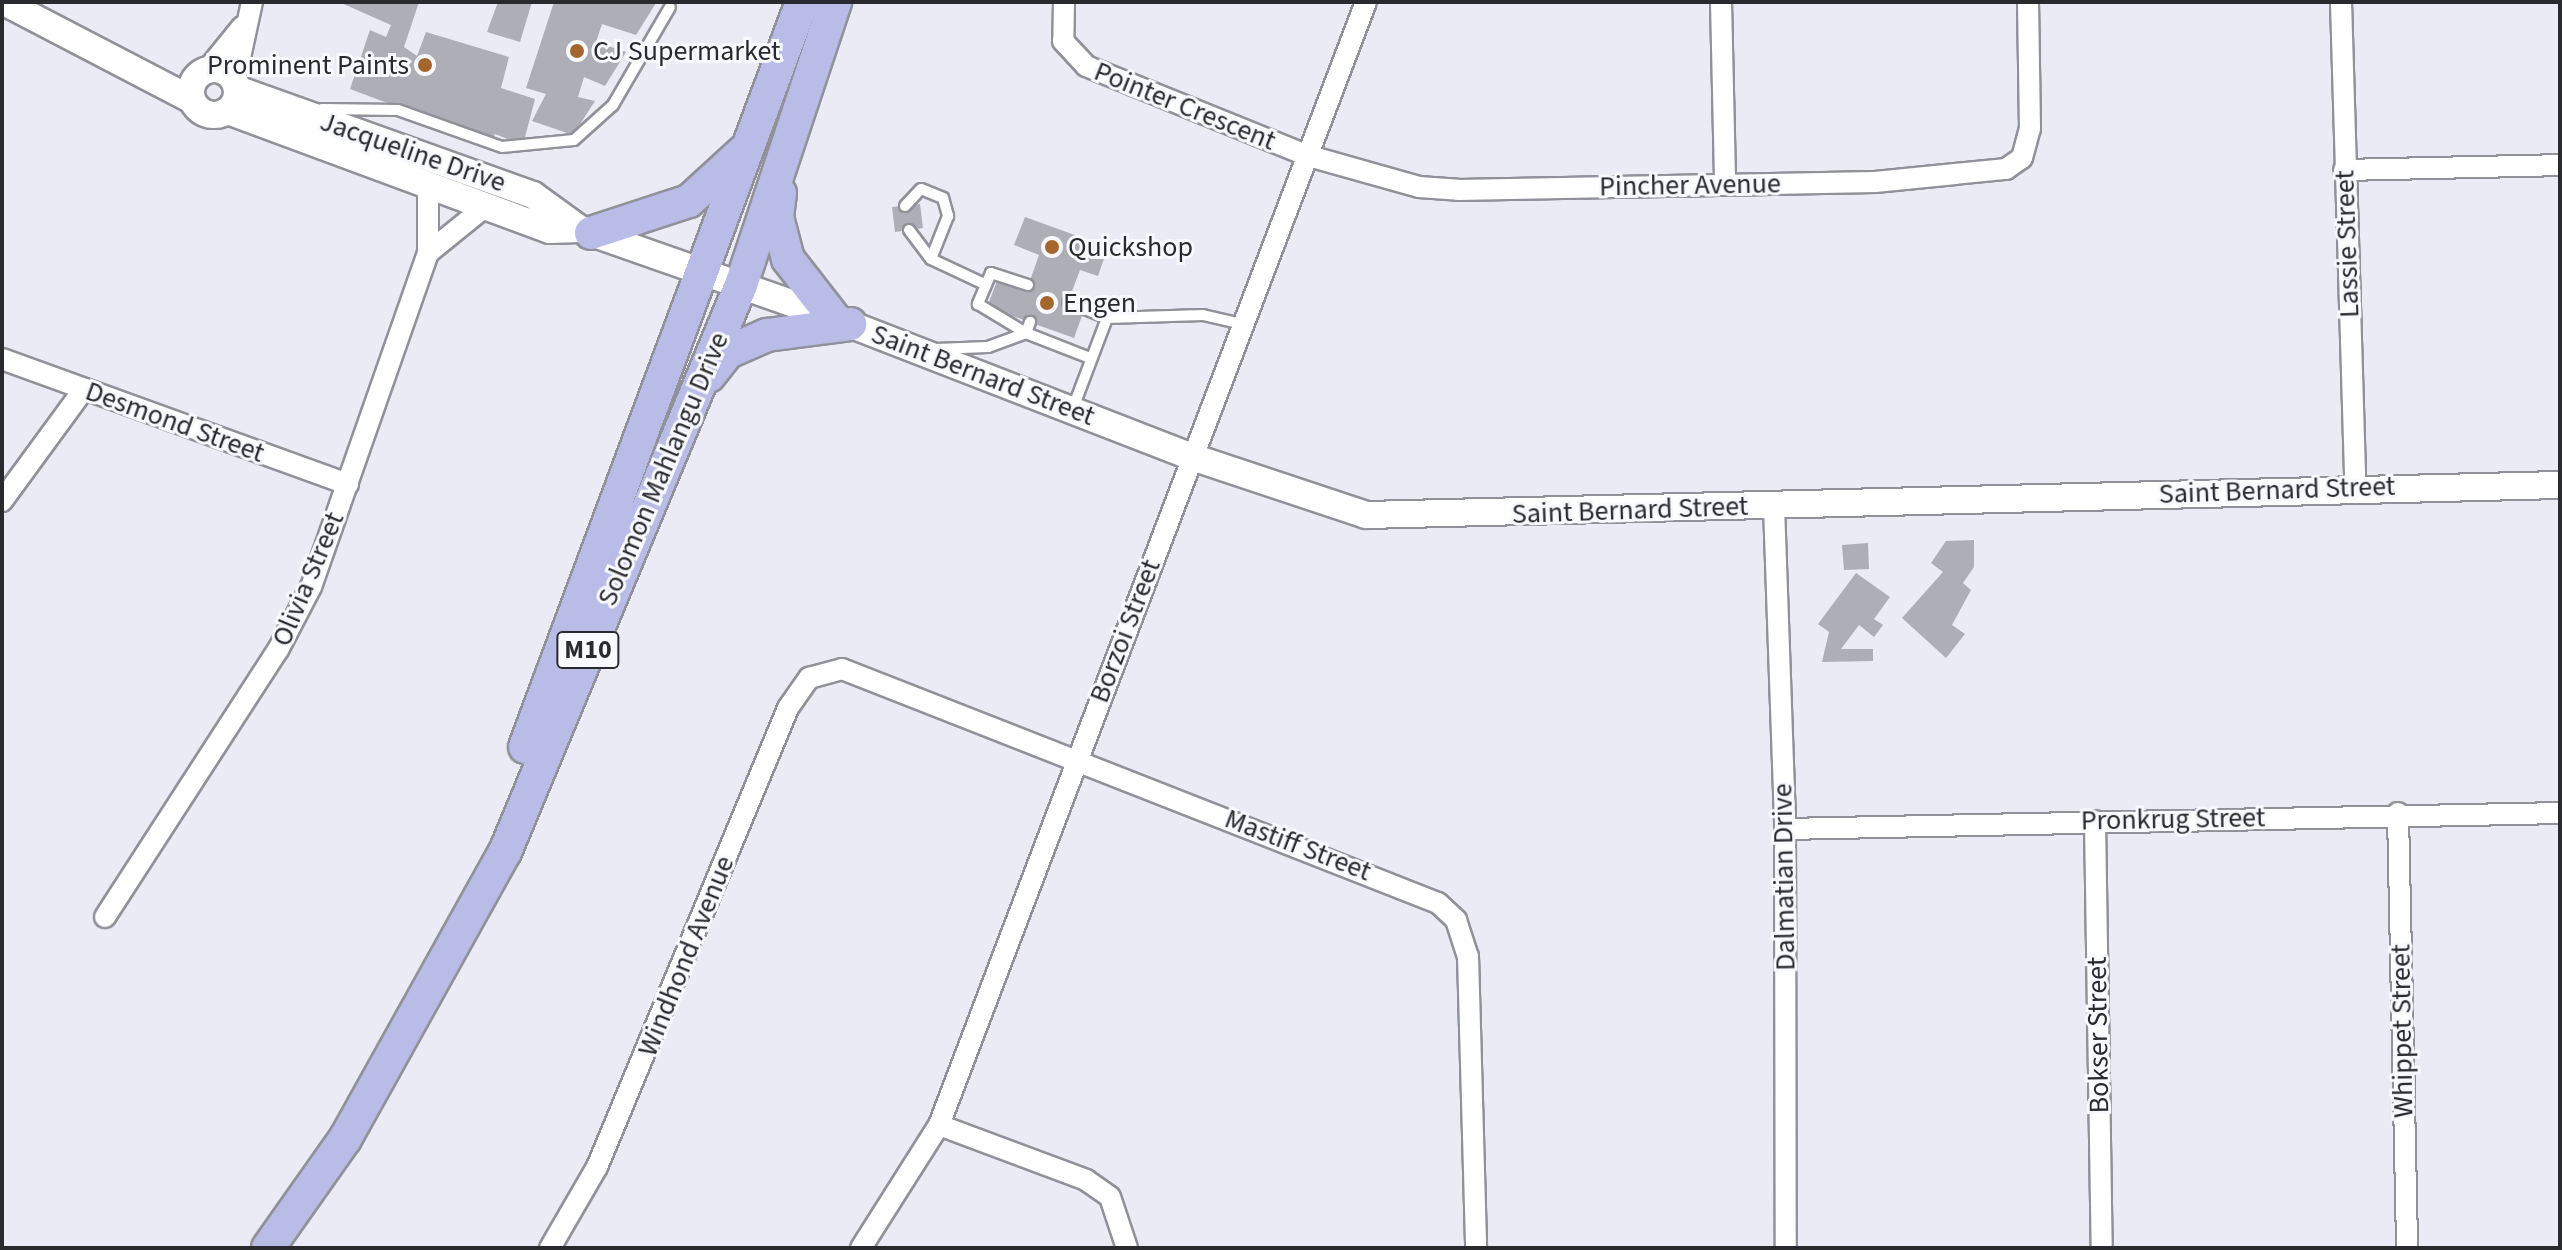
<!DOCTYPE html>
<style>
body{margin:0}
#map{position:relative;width:2562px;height:1250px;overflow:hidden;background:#eaebf4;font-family:"Source Sans 3",sans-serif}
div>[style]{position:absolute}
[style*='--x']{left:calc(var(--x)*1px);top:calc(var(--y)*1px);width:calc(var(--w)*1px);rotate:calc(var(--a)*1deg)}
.building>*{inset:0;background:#adaeb6}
.roads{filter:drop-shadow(2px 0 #909199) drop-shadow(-2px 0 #909199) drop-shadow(0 2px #909199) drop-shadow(0 -2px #909199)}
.service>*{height:10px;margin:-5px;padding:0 5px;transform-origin:5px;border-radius:5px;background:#fff}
.minor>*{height:20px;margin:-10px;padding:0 10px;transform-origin:10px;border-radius:10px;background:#fff}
.tertiary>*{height:26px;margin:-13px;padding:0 13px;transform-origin:13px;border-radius:13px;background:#fff}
.tertiary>.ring{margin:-13px;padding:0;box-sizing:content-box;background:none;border:26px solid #fff;border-radius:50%}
.primary>*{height:32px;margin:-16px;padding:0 16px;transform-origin:16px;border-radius:16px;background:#b9bce6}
.dots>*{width:22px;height:22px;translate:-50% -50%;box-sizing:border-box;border:4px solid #f8f9fe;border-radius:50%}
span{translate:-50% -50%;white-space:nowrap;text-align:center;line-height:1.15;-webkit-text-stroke:6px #f8f9fe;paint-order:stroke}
.shield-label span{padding:2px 6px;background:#f8f9fe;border:2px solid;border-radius:6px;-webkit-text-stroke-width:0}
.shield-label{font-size:26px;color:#292a2d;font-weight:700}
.poi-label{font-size:28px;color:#292a2d}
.left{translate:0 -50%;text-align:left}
.right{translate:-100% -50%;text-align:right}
.street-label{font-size:28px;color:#292a2d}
.frame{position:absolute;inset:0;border:4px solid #292a2d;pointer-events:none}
</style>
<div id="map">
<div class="building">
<i style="clip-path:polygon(339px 2px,419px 2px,404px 47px,417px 56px,426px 32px,509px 57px,501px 88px,535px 99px,523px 145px,495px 134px,491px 142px,350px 89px,370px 30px,386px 37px,391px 25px)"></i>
<i style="clip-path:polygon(498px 2px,532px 2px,520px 42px,487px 32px)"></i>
<i style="clip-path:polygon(554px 2px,656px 3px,636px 35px,602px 24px,596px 42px,626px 52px,605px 86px,584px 77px,578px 97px,595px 101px,573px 135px,532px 121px,546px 94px,526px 88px)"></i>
<i style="clip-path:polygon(920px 204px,923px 228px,895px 232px,892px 207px)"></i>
<i style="clip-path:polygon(1025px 217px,1108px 247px,1098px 276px,1080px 270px,1066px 307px,1083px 313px,1074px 338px,987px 307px,997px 281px,1026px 292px,1039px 255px,1014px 245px)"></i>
<i style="clip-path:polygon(1974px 540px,1974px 567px,1963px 583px,1971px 590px,1952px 625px,1965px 634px,1946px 658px,1902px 618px,1943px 572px,1931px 563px,1946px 541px)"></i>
<i style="clip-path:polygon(1868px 543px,1869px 569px,1844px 570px,1842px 545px)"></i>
<i style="clip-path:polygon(1856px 573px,1890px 597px,1874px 619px,1883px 625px,1874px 637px,1859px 625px,1841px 649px,1873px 649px,1873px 661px,1822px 662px,1829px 632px,1818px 624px)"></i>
</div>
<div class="roads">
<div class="service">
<i style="--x:322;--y:109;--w:76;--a:0.8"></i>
<i style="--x:398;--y:110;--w:110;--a:19.6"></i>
<i style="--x:502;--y:147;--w:72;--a:-5.6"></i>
<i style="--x:574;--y:140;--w:52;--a:-41.9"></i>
<i style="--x:613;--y:105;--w:113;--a:-59.8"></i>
<i style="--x:905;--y:206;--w:23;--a:-47"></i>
<i style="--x:921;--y:189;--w:24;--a:22"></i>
<i style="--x:943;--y:198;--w:19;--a:74"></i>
<i style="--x:948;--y:216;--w:46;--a:111.6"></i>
<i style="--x:909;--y:230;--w:36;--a:53"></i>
<i style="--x:931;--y:259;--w:56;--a:25.2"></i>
<i style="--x:1028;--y:285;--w:39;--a:-162"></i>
<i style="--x:991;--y:273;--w:34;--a:113"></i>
<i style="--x:978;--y:304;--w:56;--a:31.1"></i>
<i style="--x:1026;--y:333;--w:12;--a:-70"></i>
<i style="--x:1068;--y:302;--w:42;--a:22.3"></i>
<i style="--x:936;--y:349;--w:52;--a:-2.2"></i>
<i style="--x:988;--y:347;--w:40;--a:-20.2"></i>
<i style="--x:1026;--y:333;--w:69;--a:21.3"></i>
<i style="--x:1073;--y:408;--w:96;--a:-69.3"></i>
<i style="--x:1107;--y:318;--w:96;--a:-1.8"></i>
<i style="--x:1203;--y:315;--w:40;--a:13"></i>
</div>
<div class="minor">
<i style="--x:1064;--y:2;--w:39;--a:91"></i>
<i style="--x:1063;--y:41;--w:34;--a:47"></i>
<i style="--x:1086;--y:66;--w:240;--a:22"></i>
<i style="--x:1309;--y:156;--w:114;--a:15.7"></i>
<i style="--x:1419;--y:187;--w:39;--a:4"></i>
<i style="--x:1458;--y:190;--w:417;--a:-1.1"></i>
<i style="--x:1875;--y:182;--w:132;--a:-5.7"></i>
<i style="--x:2006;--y:169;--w:19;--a:-35"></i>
<i style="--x:2022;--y:158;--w:30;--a:-75"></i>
<i style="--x:2030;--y:129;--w:127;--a:-90.9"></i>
<i style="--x:1721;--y:2;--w:180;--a:88.7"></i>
<i style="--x:2341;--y:2;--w:483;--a:88.3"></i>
<i style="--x:207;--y:70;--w:55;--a:-50.9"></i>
<i style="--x:235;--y:81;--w:81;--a:-77.9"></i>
<i style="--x:2344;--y:170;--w:216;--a:-1.3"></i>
<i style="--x:428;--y:253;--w:75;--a:-39"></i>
<i style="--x:2;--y:359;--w:368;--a:19.9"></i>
<i style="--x:2;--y:501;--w:139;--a:-53.8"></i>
<i style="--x:1774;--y:506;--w:323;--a:88"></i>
<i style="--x:1785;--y:829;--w:419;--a:89.9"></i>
<i style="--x:2398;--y:813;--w:435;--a:88.8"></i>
<i style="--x:2095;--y:821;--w:427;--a:89.1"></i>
<i style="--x:1785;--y:829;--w:775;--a:-1.18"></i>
<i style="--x:105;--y:917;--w:318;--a:-57.1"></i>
<i style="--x:278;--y:650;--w:71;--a:-62.4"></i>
<i style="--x:311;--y:587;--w:354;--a:-70.7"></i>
<i style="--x:428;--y:253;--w:70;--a:-90"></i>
<i style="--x:939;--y:1125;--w:157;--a:20.5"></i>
<i style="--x:1086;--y:1180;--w:29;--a:35"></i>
<i style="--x:1110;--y:1197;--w:54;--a:71.6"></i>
<i style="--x:550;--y:1248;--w:94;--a:-59.9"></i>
<i style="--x:597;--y:1167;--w:497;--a:-67.4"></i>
<i style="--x:788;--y:708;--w:37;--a:-55"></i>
<i style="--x:809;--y:678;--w:34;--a:-15"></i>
<i style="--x:842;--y:669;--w:640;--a:21.44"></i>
<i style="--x:1438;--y:903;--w:25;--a:43"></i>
<i style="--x:1456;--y:920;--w:38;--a:72"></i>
<i style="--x:1468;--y:956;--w:292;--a:88.4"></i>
<i style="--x:861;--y:1248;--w:146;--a:-57.6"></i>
<i style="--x:939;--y:1125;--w:1201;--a:-69.18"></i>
</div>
<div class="tertiary">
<i style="--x:4;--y:2;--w:212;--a:27.5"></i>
<i class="ring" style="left:191px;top:69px;width:20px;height:20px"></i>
<i style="--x:237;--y:89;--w:314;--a:19.7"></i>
<i style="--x:533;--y:195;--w:58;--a:35.9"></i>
<i style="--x:228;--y:111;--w:343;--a:20.3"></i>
<i style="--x:550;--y:230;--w:30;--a:-2"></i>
<i style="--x:580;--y:229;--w:269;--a:19.3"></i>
<i style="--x:834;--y:318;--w:384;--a:21.2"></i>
<i style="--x:1192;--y:457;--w:183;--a:18.4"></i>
<i style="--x:1366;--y:515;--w:1194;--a:-1.44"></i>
</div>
<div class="primary">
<i style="--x:780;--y:193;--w:24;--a:97"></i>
<i style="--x:777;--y:217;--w:43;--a:75.3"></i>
<i style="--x:788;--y:259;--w:75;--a:52.1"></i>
<i style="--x:591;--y:233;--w:103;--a:-18.1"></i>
<i style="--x:689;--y:201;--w:77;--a:-42.4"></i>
<i style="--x:709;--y:376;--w:31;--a:-52"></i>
<i style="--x:728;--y:352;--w:43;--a:-23.6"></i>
<i style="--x:767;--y:335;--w:84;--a:-7.5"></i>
<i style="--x:525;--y:747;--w:795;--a:-69.6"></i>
<i style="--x:268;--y:1248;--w:133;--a:-54.8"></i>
<i style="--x:345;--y:1139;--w:329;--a:-60.9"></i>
<i style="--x:505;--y:852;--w:614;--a:-67.4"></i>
<i style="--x:741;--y:285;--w:298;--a:-71.6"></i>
</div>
</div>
<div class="dots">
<i style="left:577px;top:51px;background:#a5662e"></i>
<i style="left:425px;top:65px;background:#a5662e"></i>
<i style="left:1052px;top:247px;background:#a5662e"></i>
<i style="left:1047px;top:303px;background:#a5662e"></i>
</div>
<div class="shield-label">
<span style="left:588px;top:650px">M10</span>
</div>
<div class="poi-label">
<span class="left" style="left:593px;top:51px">CJ Supermarket</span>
<span class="right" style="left:409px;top:65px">Prominent Paints</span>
<span class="left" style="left:1068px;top:247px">Quickshop</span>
<span class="left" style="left:1063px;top:303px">Engen</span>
</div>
<div class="street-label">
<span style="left:1185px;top:106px;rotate:22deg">Pointer Crescent</span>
<span style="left:413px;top:152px;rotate:19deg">Jacqueline Drive</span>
<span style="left:1690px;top:185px;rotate:-1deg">Pincher Avenue</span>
<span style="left:2347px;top:244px;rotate:-92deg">Lassie Street</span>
<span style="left:983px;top:375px;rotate:21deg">Saint Bernard Street</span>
<span style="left:175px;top:422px;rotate:20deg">Desmond Street</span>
<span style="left:663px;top:469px;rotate:-67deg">Solomon Mahlangu Drive</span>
<span style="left:2277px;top:490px;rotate:-2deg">Saint Bernard Street</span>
<span style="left:1630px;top:510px;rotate:-2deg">Saint Bernard Street</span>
<span style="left:308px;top:579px;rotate:-67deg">Olivia Street</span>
<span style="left:1125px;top:631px;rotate:-69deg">Borzoi Street</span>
<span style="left:2173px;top:819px;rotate:-1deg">Pronkrug Street</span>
<span style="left:1298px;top:845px;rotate:21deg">Mastiff Street</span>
<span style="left:1784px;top:877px;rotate:-91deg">Dalmatian Drive</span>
<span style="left:686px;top:956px;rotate:-68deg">Windhond Avenue</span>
<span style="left:2402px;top:1031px;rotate:-91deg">Whippet Street</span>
<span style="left:2098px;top:1035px;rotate:-91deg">Bokser Street</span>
</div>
<div class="frame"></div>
</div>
